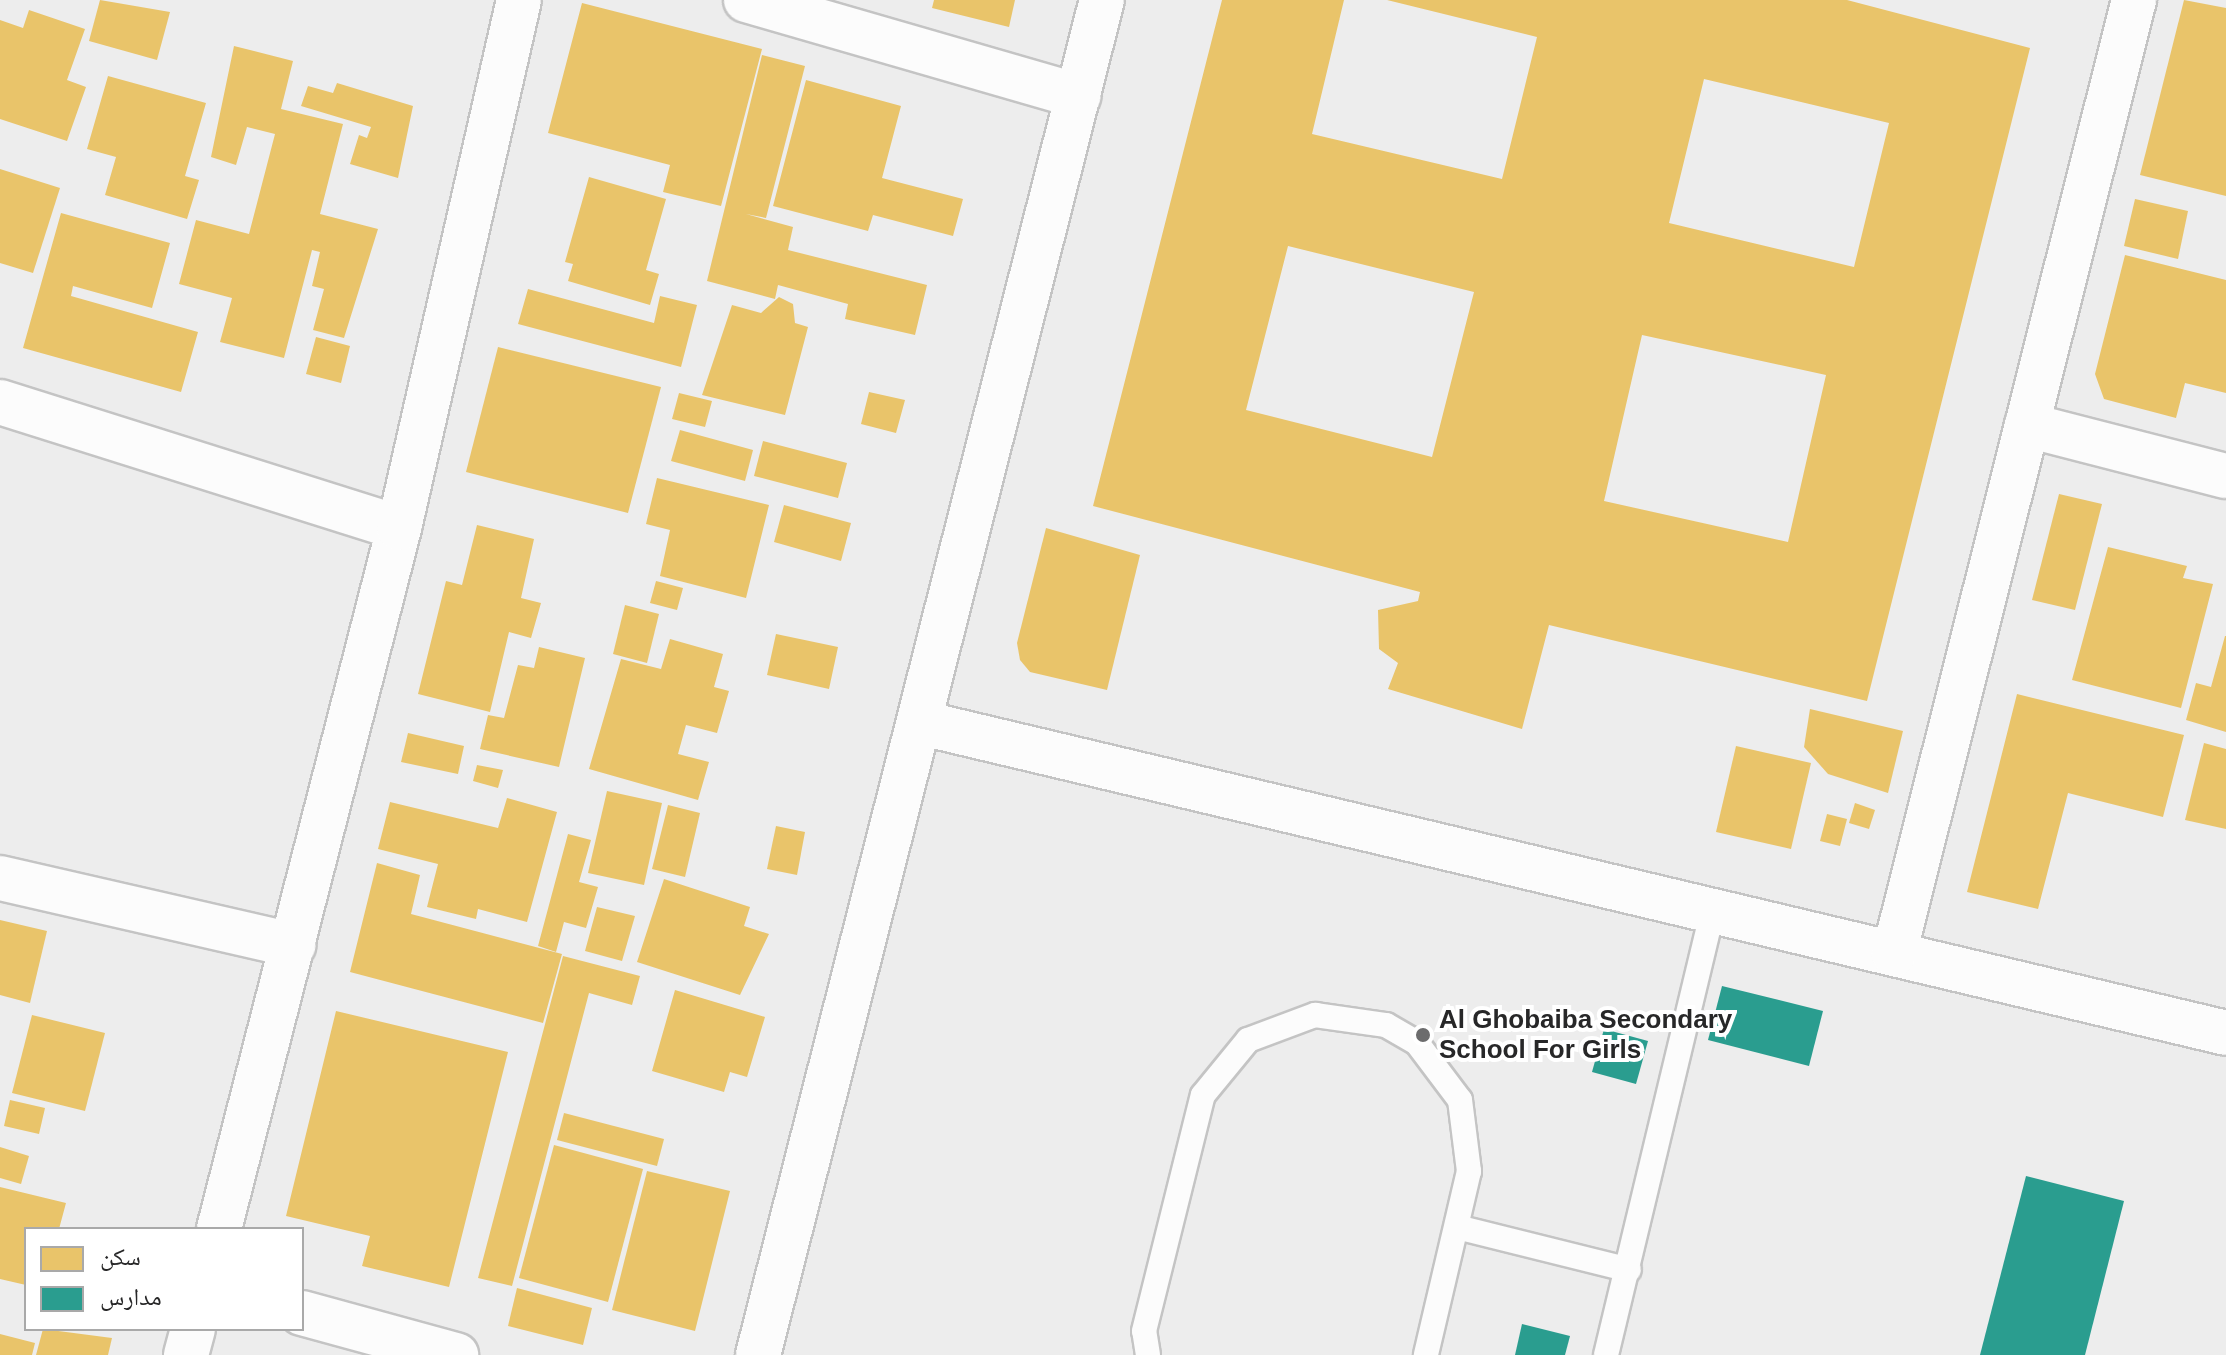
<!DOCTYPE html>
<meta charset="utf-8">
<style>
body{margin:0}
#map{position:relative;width:2226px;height:1355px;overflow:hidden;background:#ededed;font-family:Helvetica,"Noto Naskh Arabic",sans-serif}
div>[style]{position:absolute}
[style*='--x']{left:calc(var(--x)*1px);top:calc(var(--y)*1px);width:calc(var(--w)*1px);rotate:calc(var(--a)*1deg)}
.homes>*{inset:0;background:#e9c46a}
.schools>*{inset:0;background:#2a9d8f}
.roads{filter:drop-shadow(2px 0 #c4c4c4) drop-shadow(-2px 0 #c4c4c4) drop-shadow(0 2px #c4c4c4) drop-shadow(0 -2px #c4c4c4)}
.service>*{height:24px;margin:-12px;padding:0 12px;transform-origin:12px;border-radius:12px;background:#fcfcfc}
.minor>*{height:44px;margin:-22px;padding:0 22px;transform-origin:22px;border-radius:22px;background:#fcfcfc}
.dots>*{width:22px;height:22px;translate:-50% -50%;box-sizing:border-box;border:4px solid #fff;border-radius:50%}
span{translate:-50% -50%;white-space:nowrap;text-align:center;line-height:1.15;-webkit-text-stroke:8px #fff;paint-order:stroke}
.poi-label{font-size:26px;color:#272728;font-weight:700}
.left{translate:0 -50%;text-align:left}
.legend{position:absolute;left:24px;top:1227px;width:280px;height:104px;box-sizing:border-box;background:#fff;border:2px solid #a9a9a9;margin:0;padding:10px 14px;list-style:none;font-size:24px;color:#272728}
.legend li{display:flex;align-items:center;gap:16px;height:40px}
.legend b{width:40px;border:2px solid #a9a9a9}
</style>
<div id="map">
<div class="homes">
<i style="clip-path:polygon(100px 0,170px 12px,157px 60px,89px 41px)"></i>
<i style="clip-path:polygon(934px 0,1015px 0,1009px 27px,932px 8px)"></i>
<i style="clip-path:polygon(evenodd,1222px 0,1344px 0,1312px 134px,1502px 179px,1537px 37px,1387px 0,1847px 0,2030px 48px,1867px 701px,1549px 625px,1522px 729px,1388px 689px,1398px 663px,1379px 649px,1378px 610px,1418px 601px,1420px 592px,1093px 506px,1222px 0,1704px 79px,1889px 123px,1854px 267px,1669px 223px,1704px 79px,1222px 0,1288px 246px,1474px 292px,1432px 457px,1246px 410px,1288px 246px,1222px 0,1642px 335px,1826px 375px,1788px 542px,1604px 501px,1642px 335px)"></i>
<i style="clip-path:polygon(2184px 0,2226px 8px,2226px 196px,2140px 175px)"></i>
<i style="clip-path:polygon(582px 3px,762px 49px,721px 206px,663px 192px,670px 165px,548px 133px)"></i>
<i style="clip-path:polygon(29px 10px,85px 29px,67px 80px,86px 87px,67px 141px,0 119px,0 20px,23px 28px)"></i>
<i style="clip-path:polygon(234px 46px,293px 61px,281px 109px,343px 124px,320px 214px,378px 229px,344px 338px,313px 330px,324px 289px,312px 286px,320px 252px,312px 250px,284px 358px,220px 342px,232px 298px,179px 284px,196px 220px,249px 234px,275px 134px,247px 127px,236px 165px,211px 157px)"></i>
<i style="clip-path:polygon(762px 55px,805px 66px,766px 218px,746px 214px,793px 227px,788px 250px,927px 285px,915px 335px,845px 319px,848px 304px,778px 285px,775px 299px,707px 281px)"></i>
<i style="clip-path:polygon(108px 76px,206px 103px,185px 176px,199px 180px,187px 219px,105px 195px,116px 157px,87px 149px)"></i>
<i style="clip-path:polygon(806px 80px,901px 106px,882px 178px,963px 199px,953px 236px,873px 215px,868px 231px,773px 206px)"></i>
<i style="clip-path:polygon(337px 83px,413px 106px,398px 178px,350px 164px,359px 135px,367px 138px,371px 127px,301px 106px,308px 86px,333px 93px)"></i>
<i style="clip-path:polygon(0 169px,60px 188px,33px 273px,0 263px)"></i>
<i style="clip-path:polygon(589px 177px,666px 199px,646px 270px,659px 274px,650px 305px,568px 281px,573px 264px,565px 262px)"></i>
<i style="clip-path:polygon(2135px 199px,2188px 211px,2178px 259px,2124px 246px)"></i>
<i style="clip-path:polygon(61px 213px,170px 243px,152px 308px,73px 286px,71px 296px,198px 332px,181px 392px,23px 348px)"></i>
<i style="clip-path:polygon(2125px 255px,2226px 280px,2226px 393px,2185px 383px,2176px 418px,2104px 399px,2095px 374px)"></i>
<i style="clip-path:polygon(528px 289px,654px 323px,660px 296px,697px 305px,681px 367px,518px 324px)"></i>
<i style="clip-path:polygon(779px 297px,793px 304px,795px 323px,808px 327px,785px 415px,702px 395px,732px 305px,761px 313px)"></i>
<i style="clip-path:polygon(316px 337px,350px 346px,341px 383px,306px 374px)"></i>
<i style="clip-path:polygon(498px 347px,661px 387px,628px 513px,466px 472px)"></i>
<i style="clip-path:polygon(869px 392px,905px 400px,896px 433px,861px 424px)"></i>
<i style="clip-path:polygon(679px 393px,712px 401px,705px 427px,672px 419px)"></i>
<i style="clip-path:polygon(680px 430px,753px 450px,745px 481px,671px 461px)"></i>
<i style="clip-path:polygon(763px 441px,847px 463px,838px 498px,754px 476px)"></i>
<i style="clip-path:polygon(657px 478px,769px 505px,746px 598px,660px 576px,670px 530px,646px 524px)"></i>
<i style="clip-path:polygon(2059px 494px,2102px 504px,2075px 610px,2032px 600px)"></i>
<i style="clip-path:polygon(784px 505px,851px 523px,841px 561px,774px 542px)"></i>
<i style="clip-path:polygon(477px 525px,534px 539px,521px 598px,541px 603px,531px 638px,509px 632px,490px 712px,418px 694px,446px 581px,462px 585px)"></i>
<i style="clip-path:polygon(1046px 528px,1140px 555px,1107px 690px,1030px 672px,1020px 660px,1017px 643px)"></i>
<i style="clip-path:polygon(2108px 547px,2187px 566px,2183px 578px,2213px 584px,2181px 708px,2072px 680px)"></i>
<i style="clip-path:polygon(656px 581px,683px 588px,677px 610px,650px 603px)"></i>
<i style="clip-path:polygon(625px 605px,659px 614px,647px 663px,613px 654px)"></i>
<i style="clip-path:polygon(776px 634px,838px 647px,829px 689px,767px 675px)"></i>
<i style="clip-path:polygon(2225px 636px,2226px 636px,2226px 732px,2186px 720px,2196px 683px,2211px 687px)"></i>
<i style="clip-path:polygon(670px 639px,723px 654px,714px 687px,729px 691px,717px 733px,686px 725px,678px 754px,709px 762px,698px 800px,589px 769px,621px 659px,661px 669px)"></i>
<i style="clip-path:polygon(539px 647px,585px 658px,559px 767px,480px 749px,488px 715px,504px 718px,518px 665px,534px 668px)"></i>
<i style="clip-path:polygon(2017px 694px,2184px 735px,2163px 817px,2068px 793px,2038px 909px,1967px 892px)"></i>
<i style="clip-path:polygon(1810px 709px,1903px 731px,1888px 793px,1828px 774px,1804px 747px)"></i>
<i style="clip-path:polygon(408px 733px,464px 746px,458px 774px,401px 762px)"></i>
<i style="clip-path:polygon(2204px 743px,2226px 749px,2226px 829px,2185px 820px)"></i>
<i style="clip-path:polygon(1736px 746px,1811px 763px,1791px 849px,1716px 832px)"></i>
<i style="clip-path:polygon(477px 765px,503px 770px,498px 788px,473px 781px)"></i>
<i style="clip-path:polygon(607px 791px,662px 803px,644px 885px,588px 873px)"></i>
<i style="clip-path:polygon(507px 798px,557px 812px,527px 922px,478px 909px,476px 919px,427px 907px,438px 864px,378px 849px,390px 802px,498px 828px)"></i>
<i style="clip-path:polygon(1855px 803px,1875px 810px,1869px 829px,1849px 823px)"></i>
<i style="clip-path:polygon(668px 805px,700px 813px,685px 877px,652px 869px)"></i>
<i style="clip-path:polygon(1827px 814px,1847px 819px,1840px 846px,1820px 841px)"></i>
<i style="clip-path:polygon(776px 826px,805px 832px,797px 875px,767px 869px)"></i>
<i style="clip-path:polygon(568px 834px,591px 840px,579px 882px,598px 887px,586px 928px,564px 922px,556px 952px,538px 946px)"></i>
<i style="clip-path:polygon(377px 863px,420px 875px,411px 914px,562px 954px,543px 1023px,350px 972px)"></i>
<i style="clip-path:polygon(664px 879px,750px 907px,744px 926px,769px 934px,740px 995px,637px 962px)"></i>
<i style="clip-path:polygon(597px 907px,635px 916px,622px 961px,585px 951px)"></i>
<i style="clip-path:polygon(0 920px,47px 931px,30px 1003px,0 995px)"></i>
<i style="clip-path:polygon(563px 956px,640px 976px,632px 1005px,589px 993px,512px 1286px,478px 1278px)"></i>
<i style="clip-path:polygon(675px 990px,765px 1017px,747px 1077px,730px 1072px,724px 1092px,652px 1071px)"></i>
<i style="clip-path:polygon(336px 1011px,508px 1052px,449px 1287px,362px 1266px,370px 1236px,286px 1216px)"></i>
<i style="clip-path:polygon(32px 1015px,105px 1033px,85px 1111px,12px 1093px)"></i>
<i style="clip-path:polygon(10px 1100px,45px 1108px,39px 1134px,4px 1126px)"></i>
<i style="clip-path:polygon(564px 1113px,664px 1139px,657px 1166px,557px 1140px)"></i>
<i style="clip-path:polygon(554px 1145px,643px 1169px,608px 1302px,519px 1278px)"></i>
<i style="clip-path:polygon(0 1147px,29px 1156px,21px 1184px,0 1178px)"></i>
<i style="clip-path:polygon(647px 1171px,730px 1191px,695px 1331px,612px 1310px)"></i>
<i style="clip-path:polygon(0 1187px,66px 1203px,59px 1229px,26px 1229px,26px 1285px,0 1279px)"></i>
<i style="clip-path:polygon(517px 1288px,592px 1308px,583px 1345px,508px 1326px)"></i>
<i style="clip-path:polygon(43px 1329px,112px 1338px,108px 1355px,36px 1355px)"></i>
<i style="clip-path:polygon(0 1334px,35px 1343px,32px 1355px,0 1355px)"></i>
</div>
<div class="schools">
<i style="clip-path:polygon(1722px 986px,1823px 1011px,1809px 1066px,1708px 1040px)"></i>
<i style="clip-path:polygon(1604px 1029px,1648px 1041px,1636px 1084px,1592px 1072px)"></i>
<i style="clip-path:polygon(2026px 1176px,2124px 1201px,2085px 1355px,1980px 1355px)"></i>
<i style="clip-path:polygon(1522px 1324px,1570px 1336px,1565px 1355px,1515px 1355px)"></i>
</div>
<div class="roads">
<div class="service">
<i style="--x:1457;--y:1227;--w:177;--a:14"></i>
<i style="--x:1148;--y:1355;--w:24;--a:-99"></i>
<i style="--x:1144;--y:1331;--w:243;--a:-76"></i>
<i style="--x:1203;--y:1095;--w:71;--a:-50.7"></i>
<i style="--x:1248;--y:1040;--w:72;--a:-20.5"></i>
<i style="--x:1315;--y:1015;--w:72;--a:8"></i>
<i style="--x:1386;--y:1025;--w:36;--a:30"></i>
<i style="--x:1417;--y:1043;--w:71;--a:53"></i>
<i style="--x:1460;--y:1100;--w:72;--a:82.8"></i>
<i style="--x:1469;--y:1171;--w:189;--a:103.2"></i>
<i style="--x:1606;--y:1355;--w:457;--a:-76.5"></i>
</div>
<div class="minor">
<i style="--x:746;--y:0;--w:346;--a:16.1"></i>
<i style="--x:0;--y:402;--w:418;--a:17.5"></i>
<i style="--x:2027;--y:425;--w:205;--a:14.4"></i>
<i style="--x:922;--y:723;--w:1340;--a:13.37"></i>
<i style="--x:0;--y:878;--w:301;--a:12.9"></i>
<i style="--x:1894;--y:954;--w:984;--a:-75.88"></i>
<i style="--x:219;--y:1229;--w:724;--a:-75.6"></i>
<i style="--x:399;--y:528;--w:541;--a:-77.2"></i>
<i style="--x:302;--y:1313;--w:160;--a:15.3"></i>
<i style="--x:186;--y:1355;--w:27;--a:-75"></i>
<i style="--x:758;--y:1355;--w:1398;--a:-75.76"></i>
</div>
</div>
<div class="dots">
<i style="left:1423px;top:1035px;background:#6c6c6d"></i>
</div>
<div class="poi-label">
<span class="left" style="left:1439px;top:1035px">Al Ghobaiba Secondary<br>School For Girls</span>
</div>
<ul class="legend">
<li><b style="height:22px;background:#e9c46a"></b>سكن</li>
<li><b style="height:22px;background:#2a9d8f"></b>مدارس</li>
</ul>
</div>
